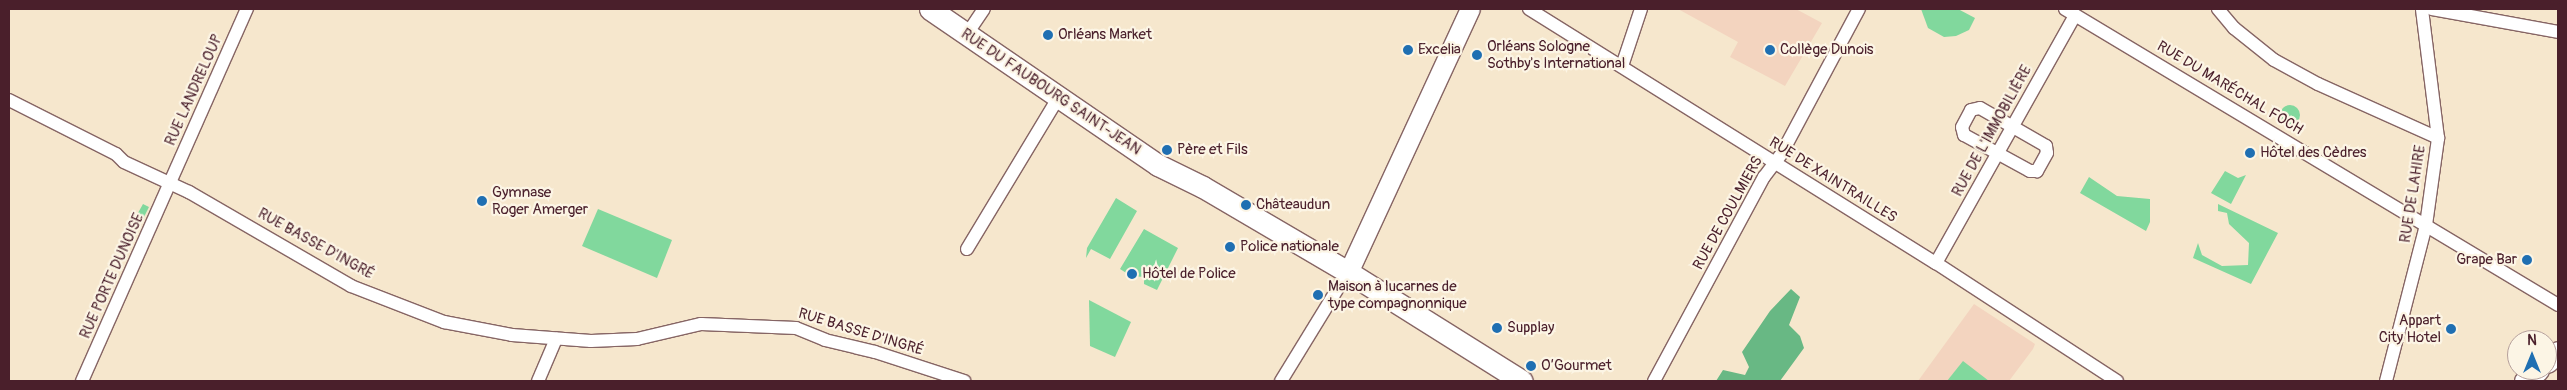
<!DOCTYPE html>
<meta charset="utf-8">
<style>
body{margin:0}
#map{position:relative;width:2567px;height:390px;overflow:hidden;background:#f6e7cd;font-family:Pangolin,sans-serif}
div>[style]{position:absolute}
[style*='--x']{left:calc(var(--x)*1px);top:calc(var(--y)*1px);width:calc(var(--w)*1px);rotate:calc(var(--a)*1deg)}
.built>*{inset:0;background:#f3d4bf}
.green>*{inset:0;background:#81d89d}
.round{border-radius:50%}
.forest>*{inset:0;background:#68b884}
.roads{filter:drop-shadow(1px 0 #866564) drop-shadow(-1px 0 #866564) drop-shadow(0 1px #866564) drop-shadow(0 -1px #866564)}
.street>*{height:12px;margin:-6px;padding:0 6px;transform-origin:6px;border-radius:6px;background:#fff}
.secondary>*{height:19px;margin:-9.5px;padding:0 9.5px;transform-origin:9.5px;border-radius:9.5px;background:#fff}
.primary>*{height:21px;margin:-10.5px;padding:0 10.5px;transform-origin:10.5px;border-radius:10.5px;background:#fff}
.dots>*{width:14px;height:14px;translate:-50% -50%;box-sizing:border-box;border:2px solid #fcf5e5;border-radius:50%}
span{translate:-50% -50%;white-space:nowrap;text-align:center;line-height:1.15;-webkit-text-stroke:4.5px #fcf5e5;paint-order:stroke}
.poi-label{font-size:15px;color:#4a1f2b}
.left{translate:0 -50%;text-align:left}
.right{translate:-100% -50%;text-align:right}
.street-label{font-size:15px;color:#4a1f2b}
.frame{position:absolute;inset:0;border:10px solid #4a1f2b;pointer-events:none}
.north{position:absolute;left:2507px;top:330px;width:50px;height:50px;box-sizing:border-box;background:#fcf5e5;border:1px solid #b59f9b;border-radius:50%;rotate:0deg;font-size:14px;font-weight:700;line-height:20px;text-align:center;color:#4a1f2b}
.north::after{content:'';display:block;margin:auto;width:18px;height:22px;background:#1f6fb2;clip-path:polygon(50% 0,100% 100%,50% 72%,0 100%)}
</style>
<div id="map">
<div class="built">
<i style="clip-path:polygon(1678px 9px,1796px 9px,1822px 23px,1785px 86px,1730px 57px,1738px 42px)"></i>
<i style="clip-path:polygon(1974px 304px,2035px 344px,2033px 349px,2009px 381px,1918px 381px)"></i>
</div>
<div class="green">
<i style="clip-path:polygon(1921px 9px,1958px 9px,1975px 18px,1969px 30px,1956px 36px,1944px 37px,1928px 28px)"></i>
<i class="round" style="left:2280px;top:105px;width:20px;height:20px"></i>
<i style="clip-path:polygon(2225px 171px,2238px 178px,2246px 175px,2231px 204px,2211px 193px)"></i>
<i style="clip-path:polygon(2089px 177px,2117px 196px,2150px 199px,2150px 222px,2146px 231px,2080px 193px)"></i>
<i style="clip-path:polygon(1116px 198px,1137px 211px,1110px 259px,1091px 249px,1086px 258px,1087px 248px)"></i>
<i style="clip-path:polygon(143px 204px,149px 207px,140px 225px,136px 223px,134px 227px,138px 229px,136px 233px,129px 229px)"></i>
<i style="clip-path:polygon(2218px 204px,2278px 233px,2251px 284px,2193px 258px,2198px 243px,2202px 255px,2222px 266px,2248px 265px,2249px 243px,2229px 224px,2227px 213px,2218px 211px)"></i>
<i style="clip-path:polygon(598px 209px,672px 240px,657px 278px,582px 246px)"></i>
<i style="clip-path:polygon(1144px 229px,1178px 248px,1157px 290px,1144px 284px,1144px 277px,1131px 276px,1120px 269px)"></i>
<i style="clip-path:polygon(1089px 300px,1131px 322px,1115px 357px,1090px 346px)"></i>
<i style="clip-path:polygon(1963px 361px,1989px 381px,1947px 381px)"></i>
</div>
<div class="forest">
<i style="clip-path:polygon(1791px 289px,1800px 297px,1789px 325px,1800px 336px,1804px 348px,1780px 381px,1716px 381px,1723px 370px,1745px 375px,1749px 367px,1742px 352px,1770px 311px)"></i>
</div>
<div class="roads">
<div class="street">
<i style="--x:1529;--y:9;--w:480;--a:32"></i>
<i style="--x:1936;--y:263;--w:216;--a:33.1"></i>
<i style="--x:2065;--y:9;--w:575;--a:30.98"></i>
<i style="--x:2218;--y:9;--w:25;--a:50"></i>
<i style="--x:2234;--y:28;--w:51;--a:38.7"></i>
<i style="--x:2274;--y:60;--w:50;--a:28.6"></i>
<i style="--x:2318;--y:84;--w:132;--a:24.2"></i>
<i style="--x:2432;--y:9;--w:128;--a:10.3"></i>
<i style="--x:967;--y:34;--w:30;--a:-56"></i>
<i style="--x:1622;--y:66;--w:60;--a:-71.6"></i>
<i style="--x:9;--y:100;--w:120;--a:26.8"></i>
<i style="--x:116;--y:154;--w:11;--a:45"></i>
<i style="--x:124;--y:162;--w:72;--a:24.8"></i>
<i style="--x:189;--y:192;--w:187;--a:30.1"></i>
<i style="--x:351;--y:286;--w:100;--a:21.2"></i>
<i style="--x:444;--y:322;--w:69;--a:10.8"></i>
<i style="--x:512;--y:335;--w:79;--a:4.3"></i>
<i style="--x:591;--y:341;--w:46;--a:-2.5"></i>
<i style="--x:637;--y:339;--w:66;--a:-13.2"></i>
<i style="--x:701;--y:324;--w:95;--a:2.4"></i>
<i style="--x:796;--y:328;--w:31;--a:22"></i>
<i style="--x:825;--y:340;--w:51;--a:13.5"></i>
<i style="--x:875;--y:352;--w:94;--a:18"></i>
<i style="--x:1980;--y:108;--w:76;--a:29.9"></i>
<i style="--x:2046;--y:146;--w:7;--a:82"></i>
<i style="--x:2047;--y:153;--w:21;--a:119"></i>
<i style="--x:2037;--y:171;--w:7;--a:180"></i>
<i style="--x:2030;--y:171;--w:75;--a:-151.4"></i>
<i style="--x:1964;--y:135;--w:8;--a:-104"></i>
<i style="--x:1962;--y:127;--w:19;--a:-62"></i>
<i style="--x:1971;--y:110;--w:9;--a:-13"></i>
<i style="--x:967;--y:249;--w:176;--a:-58.9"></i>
<i style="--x:1936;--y:263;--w:284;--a:-60.7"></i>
<i style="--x:82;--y:381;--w:407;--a:-66.1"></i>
<i style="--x:538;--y:381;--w:46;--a:-66.8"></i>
<i style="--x:1281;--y:381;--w:115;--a:-58.5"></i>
<i style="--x:1654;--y:381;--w:232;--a:-61.7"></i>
<i style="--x:1764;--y:177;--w:30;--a:-53"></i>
<i style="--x:1782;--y:153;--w:163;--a:-61.9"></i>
<i style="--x:2386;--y:381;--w:161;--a:-75.6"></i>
<i style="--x:2426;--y:225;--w:88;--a:-82.1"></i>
<i style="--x:2438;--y:138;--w:130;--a:-97.1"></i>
</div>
<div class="secondary">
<i style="--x:1352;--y:264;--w:281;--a:-65.2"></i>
</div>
<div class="primary">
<i style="--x:930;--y:9;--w:276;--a:34.4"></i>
<i style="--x:1158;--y:165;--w:50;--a:26.1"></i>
<i style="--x:1203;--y:187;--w:168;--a:30.4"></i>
<i style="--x:1348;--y:272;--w:205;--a:32.1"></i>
<i style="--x:2547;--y:362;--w:15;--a:-42"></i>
<i style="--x:2525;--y:381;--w:17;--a:-40"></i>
</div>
</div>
<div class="dots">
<i style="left:1048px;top:35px;background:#1f6fb2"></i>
<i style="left:1408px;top:50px;background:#1f6fb2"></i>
<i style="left:1770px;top:50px;background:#1f6fb2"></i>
<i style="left:1477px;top:55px;background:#1f6fb2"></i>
<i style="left:1167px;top:150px;background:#1f6fb2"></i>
<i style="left:2250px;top:153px;background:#1f6fb2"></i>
<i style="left:482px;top:201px;background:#1f6fb2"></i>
<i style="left:1246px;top:205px;background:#1f6fb2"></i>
<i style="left:1230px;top:247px;background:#1f6fb2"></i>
<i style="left:2527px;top:260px;background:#1f6fb2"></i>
<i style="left:1132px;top:274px;background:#1f6fb2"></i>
<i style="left:1318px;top:295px;background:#1f6fb2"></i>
<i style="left:1497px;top:328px;background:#1f6fb2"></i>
<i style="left:2451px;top:329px;background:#1f6fb2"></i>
<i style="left:1531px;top:366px;background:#1f6fb2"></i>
</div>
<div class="poi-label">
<span class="left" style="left:1058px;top:35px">Orléans Market</span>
<span class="left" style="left:1487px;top:55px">Orléans Sologne<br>Sothby's International</span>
<span class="left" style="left:1418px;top:50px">Excelia</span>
<span class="left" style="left:1780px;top:50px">Collège Dunois</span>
<span class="left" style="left:1177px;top:150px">Père et Fils</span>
<span class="left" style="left:2260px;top:153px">Hôtel des Cèdres</span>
<span class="left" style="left:492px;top:201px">Gymnase<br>Roger Amerger</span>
<span class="left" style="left:1256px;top:205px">Châteaudun</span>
<span class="left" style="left:1240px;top:247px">Police nationale</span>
<span class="right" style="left:2517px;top:260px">Grape Bar</span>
<span class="left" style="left:1142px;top:274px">Hôtel de Police</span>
<span class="left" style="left:1328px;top:295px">Maison à lucarnes de<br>type compagnonnique</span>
<span class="right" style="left:2441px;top:329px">Appart<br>City Hotel</span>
<span class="left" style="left:1507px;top:328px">Supplay</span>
<span class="left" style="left:1541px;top:366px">O’Gourmet</span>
</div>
<div class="street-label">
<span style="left:2230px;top:88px;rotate:31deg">RUE DU MARÉCHAL FOCH</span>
<span style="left:194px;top:90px;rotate:-66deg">RUE LANDRELOUP</span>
<span style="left:1051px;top:92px;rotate:34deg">RUE DU FAUBOURG SAINT-JEAN</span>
<span style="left:1992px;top:131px;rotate:-61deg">RUE DE L'IMMOBILIÈRE</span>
<span style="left:1833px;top:180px;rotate:32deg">RUE DE XAINTRAILLES</span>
<span style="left:2413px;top:194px;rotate:-81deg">RUE DE LAHIRE</span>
<span style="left:1728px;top:213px;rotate:-61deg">RUE DE COULMIERS</span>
<span style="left:316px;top:244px;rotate:29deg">RUE BASSE D'INGRÉ</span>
<span style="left:112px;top:276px;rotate:-66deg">RUE PORTE DUNOISE</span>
<span style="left:861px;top:332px;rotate:17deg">RUE BASSE D'INGRÉ</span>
</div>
<div class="frame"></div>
<div class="north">N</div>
</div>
